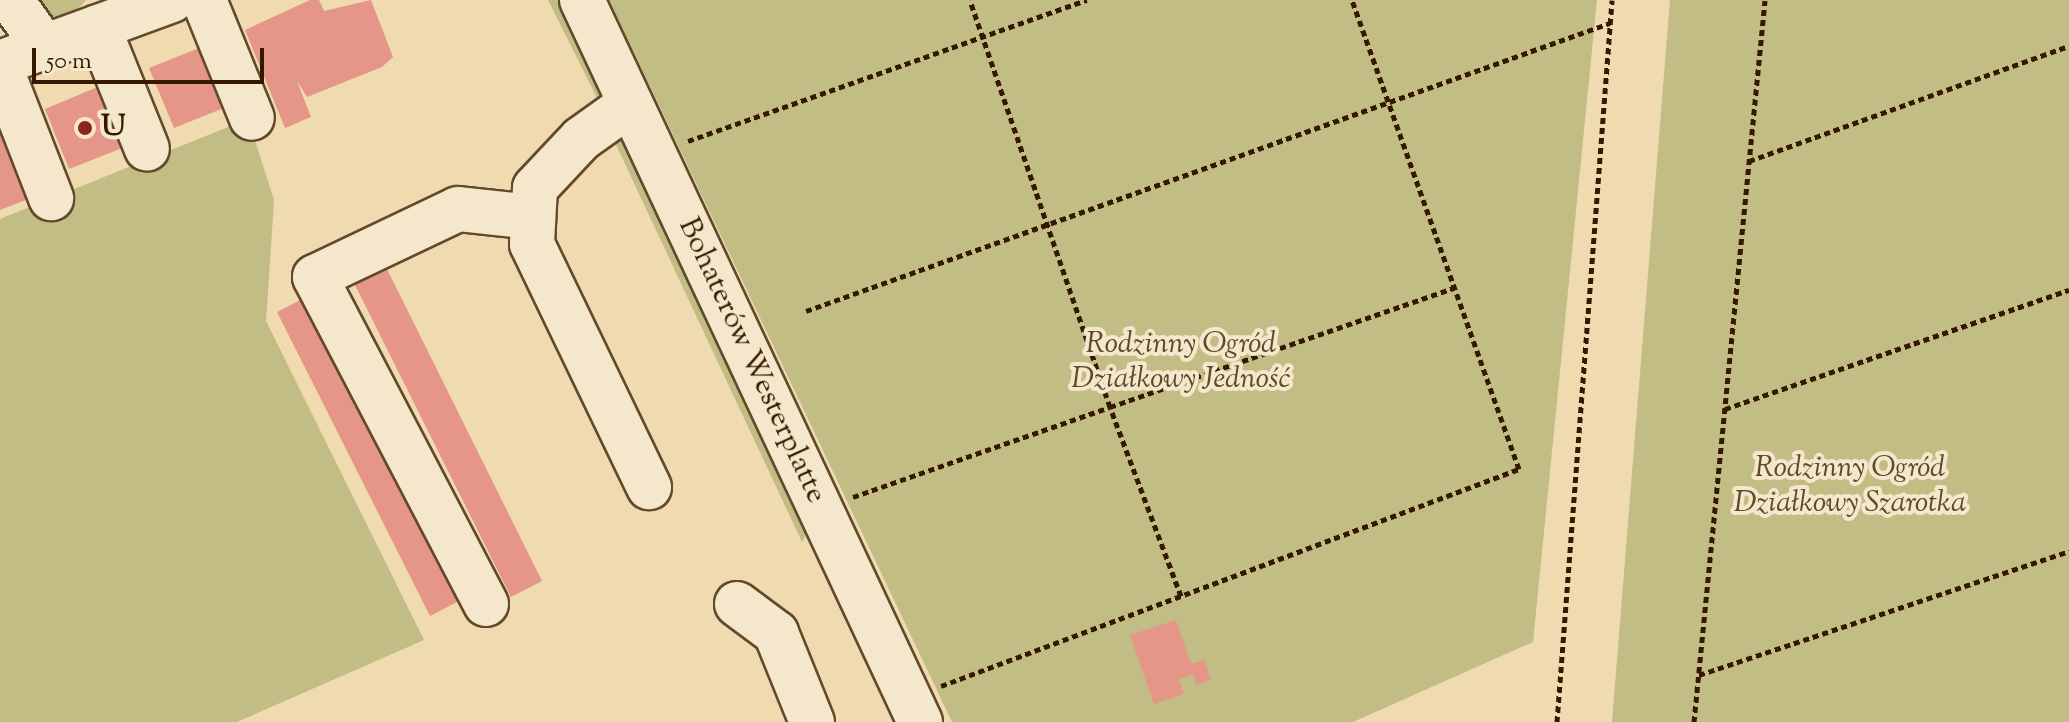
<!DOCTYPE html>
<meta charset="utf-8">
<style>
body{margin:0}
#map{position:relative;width:2069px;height:722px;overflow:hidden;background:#f0daaf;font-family:"Sorts Mill Goudy",serif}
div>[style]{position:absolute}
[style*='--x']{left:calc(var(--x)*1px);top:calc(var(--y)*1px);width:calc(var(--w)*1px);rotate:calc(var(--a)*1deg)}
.green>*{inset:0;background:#c1bd85}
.building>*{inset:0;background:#e59689}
.path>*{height:5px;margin-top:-2.5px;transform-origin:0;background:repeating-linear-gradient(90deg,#341900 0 6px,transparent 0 10px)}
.roads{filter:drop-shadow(2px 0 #63492c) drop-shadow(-2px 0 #63492c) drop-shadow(0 2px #63492c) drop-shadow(0 -2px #63492c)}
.minor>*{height:44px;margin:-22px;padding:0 22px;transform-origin:22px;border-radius:22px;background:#f5e7cb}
.dots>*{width:22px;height:22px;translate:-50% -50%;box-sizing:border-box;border:4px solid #f5e7cb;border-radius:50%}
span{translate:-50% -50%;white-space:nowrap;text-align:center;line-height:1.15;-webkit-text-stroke:8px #f5e7cb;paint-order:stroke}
.poi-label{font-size:30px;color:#341900;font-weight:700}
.left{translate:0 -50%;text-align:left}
.park-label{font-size:30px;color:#5e4a28;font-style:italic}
.street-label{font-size:30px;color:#341900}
.scale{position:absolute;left:32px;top:48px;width:232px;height:36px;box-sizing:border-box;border:4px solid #341900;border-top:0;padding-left:10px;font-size:24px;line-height:28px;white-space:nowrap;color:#341900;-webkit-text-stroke:6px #f5e7cb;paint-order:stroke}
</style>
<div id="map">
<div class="green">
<i style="clip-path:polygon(22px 0,86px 0,68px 20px,41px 15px)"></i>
<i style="clip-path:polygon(548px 0,563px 0,607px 93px,600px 104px)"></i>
<i style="clip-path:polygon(609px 0,1597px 0,1533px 642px,1353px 722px,952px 722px)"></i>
<i style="clip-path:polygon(1670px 0,2069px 0,2069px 722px,1612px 722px)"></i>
<i style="clip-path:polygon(248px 119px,274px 200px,266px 321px,424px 640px,237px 722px,0 722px,0 219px)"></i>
<i style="clip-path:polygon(625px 133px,808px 531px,802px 542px,611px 134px)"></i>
</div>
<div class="building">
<i style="clip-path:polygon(310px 0,319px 0,324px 11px,371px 0,393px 57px,382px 67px,307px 97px,297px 81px,311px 117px,285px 128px,245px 30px)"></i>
<i style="clip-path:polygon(204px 46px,229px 106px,174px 128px,149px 68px)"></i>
<i style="clip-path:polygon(100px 86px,125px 147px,69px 169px,45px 109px)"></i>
<i style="clip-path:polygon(0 121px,36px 196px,0 210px)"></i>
<i style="clip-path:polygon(384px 263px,542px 581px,511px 597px,352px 279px)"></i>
<i style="clip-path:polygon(308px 296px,461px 600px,430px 616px,277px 312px)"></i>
<i style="clip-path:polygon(1176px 620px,1191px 664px,1204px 660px,1211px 680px,1196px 685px,1193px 674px,1179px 679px,1184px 694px,1154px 704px,1130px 635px)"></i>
</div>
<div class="path">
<i style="--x:688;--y:141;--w:423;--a:-19.5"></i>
<i style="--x:1749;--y:161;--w:340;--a:-19.8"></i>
<i style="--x:806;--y:311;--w:854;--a:-19.71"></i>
<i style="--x:1725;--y:409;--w:364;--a:-19.1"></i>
<i style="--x:853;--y:497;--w:272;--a:-19.3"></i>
<i style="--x:1110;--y:407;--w:430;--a:-109"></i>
<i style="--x:1181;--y:596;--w:202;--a:-110.6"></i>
<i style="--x:1110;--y:407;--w:364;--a:-19.1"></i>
<i style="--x:1699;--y:675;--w:390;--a:-18.5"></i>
<i style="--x:941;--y:686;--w:617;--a:-20.58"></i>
<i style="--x:1519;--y:469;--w:498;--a:-109.6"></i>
<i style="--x:1557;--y:722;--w:724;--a:-85.64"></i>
<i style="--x:1694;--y:722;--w:725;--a:-84.38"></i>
</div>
<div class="roads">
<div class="minor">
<i style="--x:11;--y:0;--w:57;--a:54.3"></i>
<i style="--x:204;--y:0;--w:127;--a:67.9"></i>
<i style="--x:582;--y:0;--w:797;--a:64.91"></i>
<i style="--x:98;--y:27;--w:131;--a:68.1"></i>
<i style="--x:0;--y:63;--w:183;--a:-20.1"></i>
<i style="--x:0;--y:67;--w:141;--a:68.7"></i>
<i style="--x:630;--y:104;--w:60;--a:144.5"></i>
<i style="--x:581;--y:139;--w:67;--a:133.2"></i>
<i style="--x:535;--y:188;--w:56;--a:93.1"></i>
<i style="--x:532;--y:244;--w:270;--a:64.3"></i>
<i style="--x:486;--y:604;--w:369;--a:-117.6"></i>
<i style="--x:315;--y:277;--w:158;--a:-25.4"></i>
<i style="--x:458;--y:209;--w:75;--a:6.1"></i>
<i style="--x:737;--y:604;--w:49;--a:36.6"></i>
<i style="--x:776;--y:633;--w:96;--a:68"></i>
</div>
</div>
<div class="dots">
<i style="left:85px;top:128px;background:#8f2418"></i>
</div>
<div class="poi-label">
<span class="left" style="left:101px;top:128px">U</span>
</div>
<div class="park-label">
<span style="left:1181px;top:362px">Rodzinny Ogród<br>Działkowy Jedność</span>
<span style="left:1850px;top:486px">Rodzinny Ogród<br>Działkowy Szarotka</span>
</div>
<div class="street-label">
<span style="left:751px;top:361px;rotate:65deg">Bohaterów Westerplatte</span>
</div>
<div class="scale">50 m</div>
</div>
